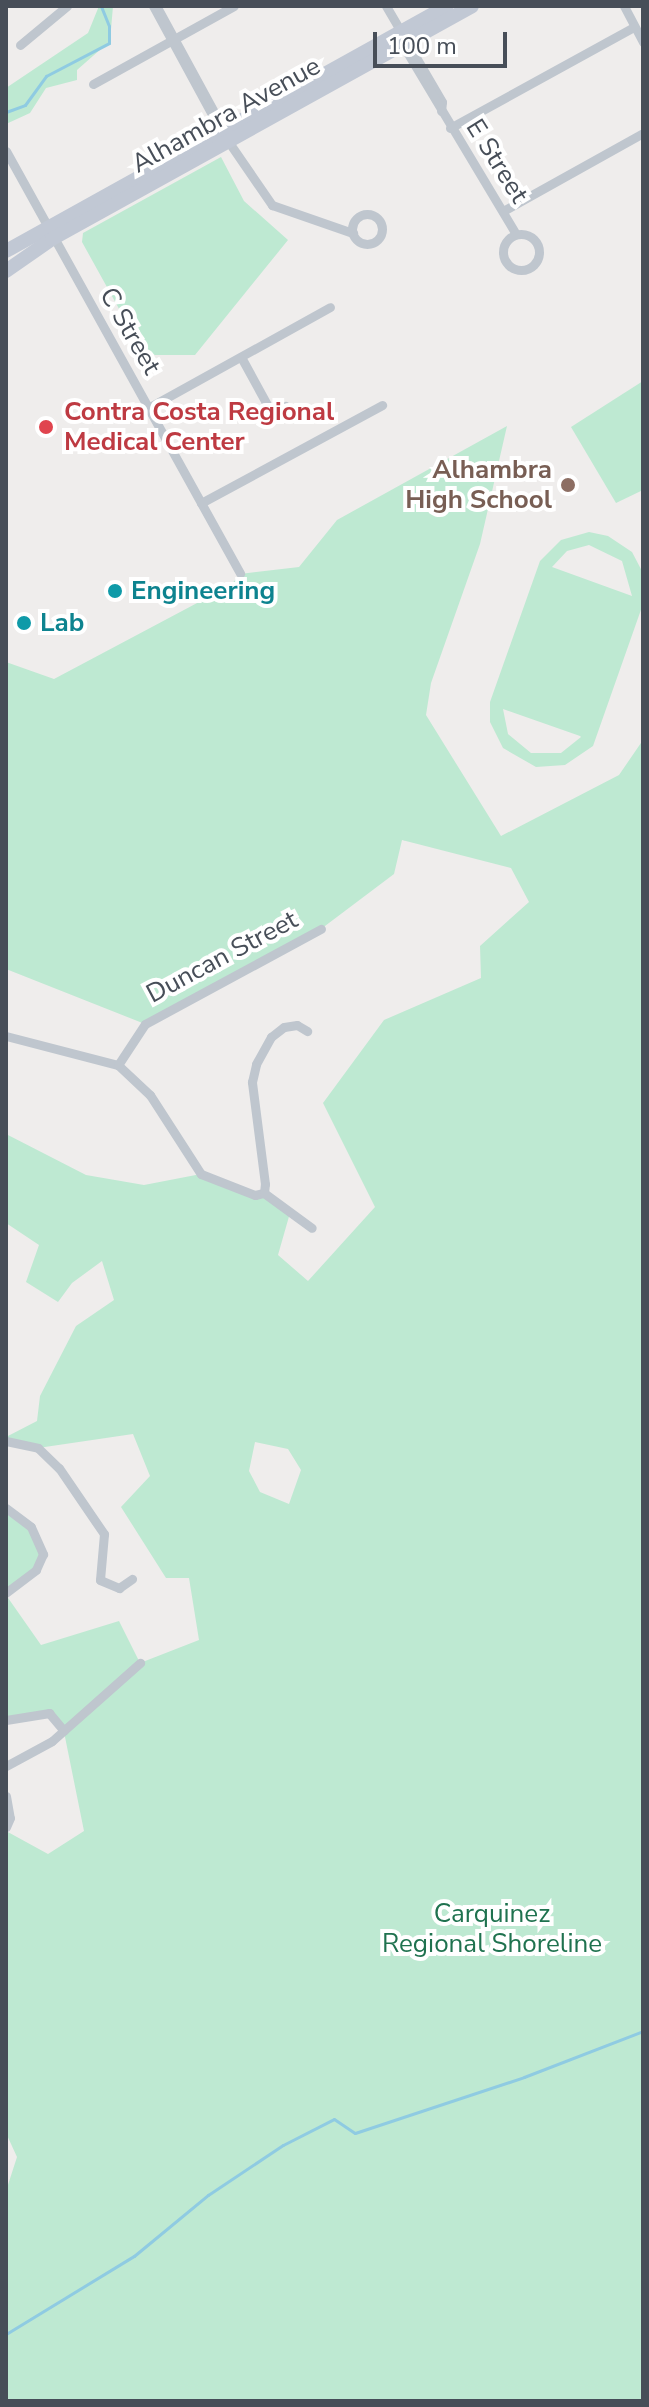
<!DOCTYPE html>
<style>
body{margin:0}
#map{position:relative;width:649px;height:2407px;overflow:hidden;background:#efedec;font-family:"Nunito Sans",sans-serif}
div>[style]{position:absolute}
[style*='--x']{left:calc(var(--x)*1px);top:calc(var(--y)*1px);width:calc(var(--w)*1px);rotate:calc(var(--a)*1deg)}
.green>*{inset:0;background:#bee9d2}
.stream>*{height:3px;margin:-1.5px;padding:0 1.5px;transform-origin:1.5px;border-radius:1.5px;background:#8fcbe2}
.minor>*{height:9px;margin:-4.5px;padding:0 4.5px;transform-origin:4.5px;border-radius:4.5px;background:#bfc6ce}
.minor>.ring{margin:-4.5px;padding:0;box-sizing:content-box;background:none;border:9px solid #bfc6ce;border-radius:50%}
.tertiary>*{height:12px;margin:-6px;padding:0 6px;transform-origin:6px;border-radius:6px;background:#bfc6ce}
.secondary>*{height:14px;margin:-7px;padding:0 7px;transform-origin:7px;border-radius:7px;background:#c1c8d4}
.dots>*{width:22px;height:22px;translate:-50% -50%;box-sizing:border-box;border:4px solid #fff;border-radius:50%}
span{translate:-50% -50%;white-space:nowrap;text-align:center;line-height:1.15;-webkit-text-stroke:8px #fff;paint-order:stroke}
.street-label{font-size:26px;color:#474e58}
.health-label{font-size:26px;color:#be3a42;font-weight:700}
.left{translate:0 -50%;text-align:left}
.education-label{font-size:26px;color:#785e54;font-weight:700}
.right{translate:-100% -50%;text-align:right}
.culture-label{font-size:26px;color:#0d838f;font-weight:700}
.park-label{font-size:26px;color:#1f724f}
.frame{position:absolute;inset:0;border:8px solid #474e58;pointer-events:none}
.scale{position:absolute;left:373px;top:32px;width:134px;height:36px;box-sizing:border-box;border:4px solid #474e58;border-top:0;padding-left:10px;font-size:24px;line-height:28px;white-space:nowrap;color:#474e58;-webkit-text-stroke:6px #fff;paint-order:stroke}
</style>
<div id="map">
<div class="green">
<i style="clip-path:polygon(99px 6px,113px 6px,110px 41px,77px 70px,77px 80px,46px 88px,30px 113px,6px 124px,6px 88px,88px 33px)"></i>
<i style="clip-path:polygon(221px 157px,244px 201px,288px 240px,195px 355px,155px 355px,144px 349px,123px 316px,82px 242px,83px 233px)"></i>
<i style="clip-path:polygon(643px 381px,643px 490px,616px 503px,571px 427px)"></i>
<i style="clip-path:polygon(evenodd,507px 426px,480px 544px,431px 683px,426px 715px,501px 836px,619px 775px,643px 740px,643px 2401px,6px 2401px,6px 2191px,17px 2157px,6px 2133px,6px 1831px,48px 1854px,84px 1831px,64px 1732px,54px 1716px,6px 1720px,6px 1595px,41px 1645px,119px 1621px,140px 1663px,199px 1640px,189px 1578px,166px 1578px,121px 1507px,150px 1476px,133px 1434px,38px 1448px,6px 1437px,37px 1421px,40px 1396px,76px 1326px,114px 1300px,102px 1261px,72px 1283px,58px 1302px,26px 1282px,39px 1245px,6px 1223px,6px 1134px,86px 1175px,144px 1185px,201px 1174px,212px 1182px,264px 1193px,290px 1213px,278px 1255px,308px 1281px,375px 1207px,323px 1103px,384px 1020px,481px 978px,480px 946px,529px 902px,511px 868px,402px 840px,394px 874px,321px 929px,145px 1024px,6px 969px,6px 662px,54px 679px,231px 585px,240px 574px,299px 567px,337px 520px,507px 426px,255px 1442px,288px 1449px,301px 1470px,289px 1504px,260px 1492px,249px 1471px,255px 1442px)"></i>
<i style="clip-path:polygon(evenodd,589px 532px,608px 536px,632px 552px,643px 573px,643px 604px,593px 746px,565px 765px,536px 767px,503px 748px,490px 722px,490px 702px,540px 561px,561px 540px,589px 532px,589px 545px,622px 561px,632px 596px,552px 567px,567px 551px,589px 545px,589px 532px,503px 709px,580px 736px,581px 737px,561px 753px,531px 753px,508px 734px,503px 709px)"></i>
<i style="clip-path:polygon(6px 1508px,21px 1518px,43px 1554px,36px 1570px,6px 1593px)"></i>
</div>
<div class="stream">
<i style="--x:6;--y:112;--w:20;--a:-20"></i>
<i style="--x:25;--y:105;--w:36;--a:-54"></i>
<i style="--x:46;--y:76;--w:71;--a:-27.6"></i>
<i style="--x:109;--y:43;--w:17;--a:-90"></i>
<i style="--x:109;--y:26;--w:22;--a:-112"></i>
<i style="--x:6;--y:2334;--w:150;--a:-31.4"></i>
<i style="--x:134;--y:2256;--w:96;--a:-39.5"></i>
<i style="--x:208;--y:2195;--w:90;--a:-33.7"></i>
<i style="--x:283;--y:2145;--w:57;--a:-27"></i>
<i style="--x:334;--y:2119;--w:25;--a:34"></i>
<i style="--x:355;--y:2133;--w:178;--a:-18.3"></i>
<i style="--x:524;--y:2077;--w:128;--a:-21.1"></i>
</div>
<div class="minor">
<i style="--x:386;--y:6;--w:111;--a:59.7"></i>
<i style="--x:442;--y:102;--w:9;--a:96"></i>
<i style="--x:624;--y:6;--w:41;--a:62.2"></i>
<i style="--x:401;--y:42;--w:224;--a:59.1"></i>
<i style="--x:20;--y:45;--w:61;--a:-39.7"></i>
<i style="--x:93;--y:84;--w:161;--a:-29"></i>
<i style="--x:450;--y:128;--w:210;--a:-28.8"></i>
<i style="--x:228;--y:141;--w:78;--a:55.5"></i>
<i style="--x:272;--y:205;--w:86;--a:19.1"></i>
<i style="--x:6;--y:151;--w:483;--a:61"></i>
<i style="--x:503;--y:211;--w:160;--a:-29.1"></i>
<i class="ring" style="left:352px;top:214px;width:21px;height:21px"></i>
<i class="ring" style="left:503px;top:234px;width:27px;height:27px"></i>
<i style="--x:241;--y:357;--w:60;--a:61.3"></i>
<i style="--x:270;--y:410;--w:16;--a:-15"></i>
<i style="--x:148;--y:408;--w:208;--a:-29"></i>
<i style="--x:201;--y:503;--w:206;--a:-28.4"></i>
<i style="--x:6;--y:1036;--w:116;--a:14.5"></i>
<i style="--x:118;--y:1065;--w:44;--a:43.2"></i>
<i style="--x:150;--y:1095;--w:94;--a:57.2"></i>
<i style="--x:201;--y:1174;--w:58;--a:21.3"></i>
<i style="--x:255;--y:1195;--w:9;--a:-13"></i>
<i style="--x:264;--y:1193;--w:9;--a:-84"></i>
<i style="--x:265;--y:1184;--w:103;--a:-97.3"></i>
<i style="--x:252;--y:1082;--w:18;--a:-77"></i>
<i style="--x:256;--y:1064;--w:31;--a:-61"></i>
<i style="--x:271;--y:1037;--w:16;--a:-38"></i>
<i style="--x:284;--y:1027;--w:13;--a:-9"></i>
<i style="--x:297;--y:1025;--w:12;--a:31"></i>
<i style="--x:118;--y:1065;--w:49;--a:-56.6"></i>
<i style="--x:145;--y:1024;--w:200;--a:-28.4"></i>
<i style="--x:264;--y:1193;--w:59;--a:36.1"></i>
<i style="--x:6;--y:1441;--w:33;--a:12"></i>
<i style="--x:38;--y:1448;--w:29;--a:44"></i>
<i style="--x:59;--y:1468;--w:80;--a:55.7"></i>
<i style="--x:104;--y:1534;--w:46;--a:95"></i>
<i style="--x:100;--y:1580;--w:21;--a:23"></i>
<i style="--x:119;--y:1588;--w:16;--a:-35"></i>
<i style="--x:6;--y:1508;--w:31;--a:37"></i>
<i style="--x:31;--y:1527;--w:30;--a:66"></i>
<i style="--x:43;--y:1554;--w:17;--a:114"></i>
<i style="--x:36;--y:1570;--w:38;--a:143"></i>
<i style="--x:6;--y:1720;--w:44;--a:-9.2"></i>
<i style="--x:49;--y:1713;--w:23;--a:50"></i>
<i style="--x:6;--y:1766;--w:52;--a:-28.5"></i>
<i style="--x:52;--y:1741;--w:118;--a:-41.6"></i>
<i style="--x:6;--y:1796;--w:22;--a:80"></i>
<i style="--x:10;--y:1818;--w:10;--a:114"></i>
</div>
<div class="tertiary">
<i style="--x:155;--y:6;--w:149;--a:61.5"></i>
</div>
<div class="secondary">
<i style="--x:6;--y:251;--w:504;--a:-29.05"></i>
<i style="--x:6;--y:271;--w:56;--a:-34.8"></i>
<i style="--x:52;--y:239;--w:480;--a:-29"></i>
</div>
<div class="dots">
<i style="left:46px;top:427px;background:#e0444e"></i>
<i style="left:568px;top:485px;background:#8d6e63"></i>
<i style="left:115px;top:591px;background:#0f9aa8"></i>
<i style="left:24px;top:623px;background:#0f9aa8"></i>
</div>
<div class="street-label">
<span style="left:226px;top:115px;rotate:-29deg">Alhambra Avenue</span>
<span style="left:497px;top:161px;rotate:58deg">E Street</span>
<span style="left:130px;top:331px;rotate:60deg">C Street</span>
<span style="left:222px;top:957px;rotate:-28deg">Duncan Street</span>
</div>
<div class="health-label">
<span class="left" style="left:64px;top:427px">Contra Costa Regional<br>Medical Center</span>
</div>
<div class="education-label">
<span class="right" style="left:552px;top:485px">Alhambra<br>High School</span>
</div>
<div class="culture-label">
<span class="left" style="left:131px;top:591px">Engineering</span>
<span class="left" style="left:40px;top:623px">Lab</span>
</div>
<div class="park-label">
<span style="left:492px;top:1929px">Carquinez<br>Regional Shoreline</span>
</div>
<div class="frame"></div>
<div class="scale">100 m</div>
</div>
